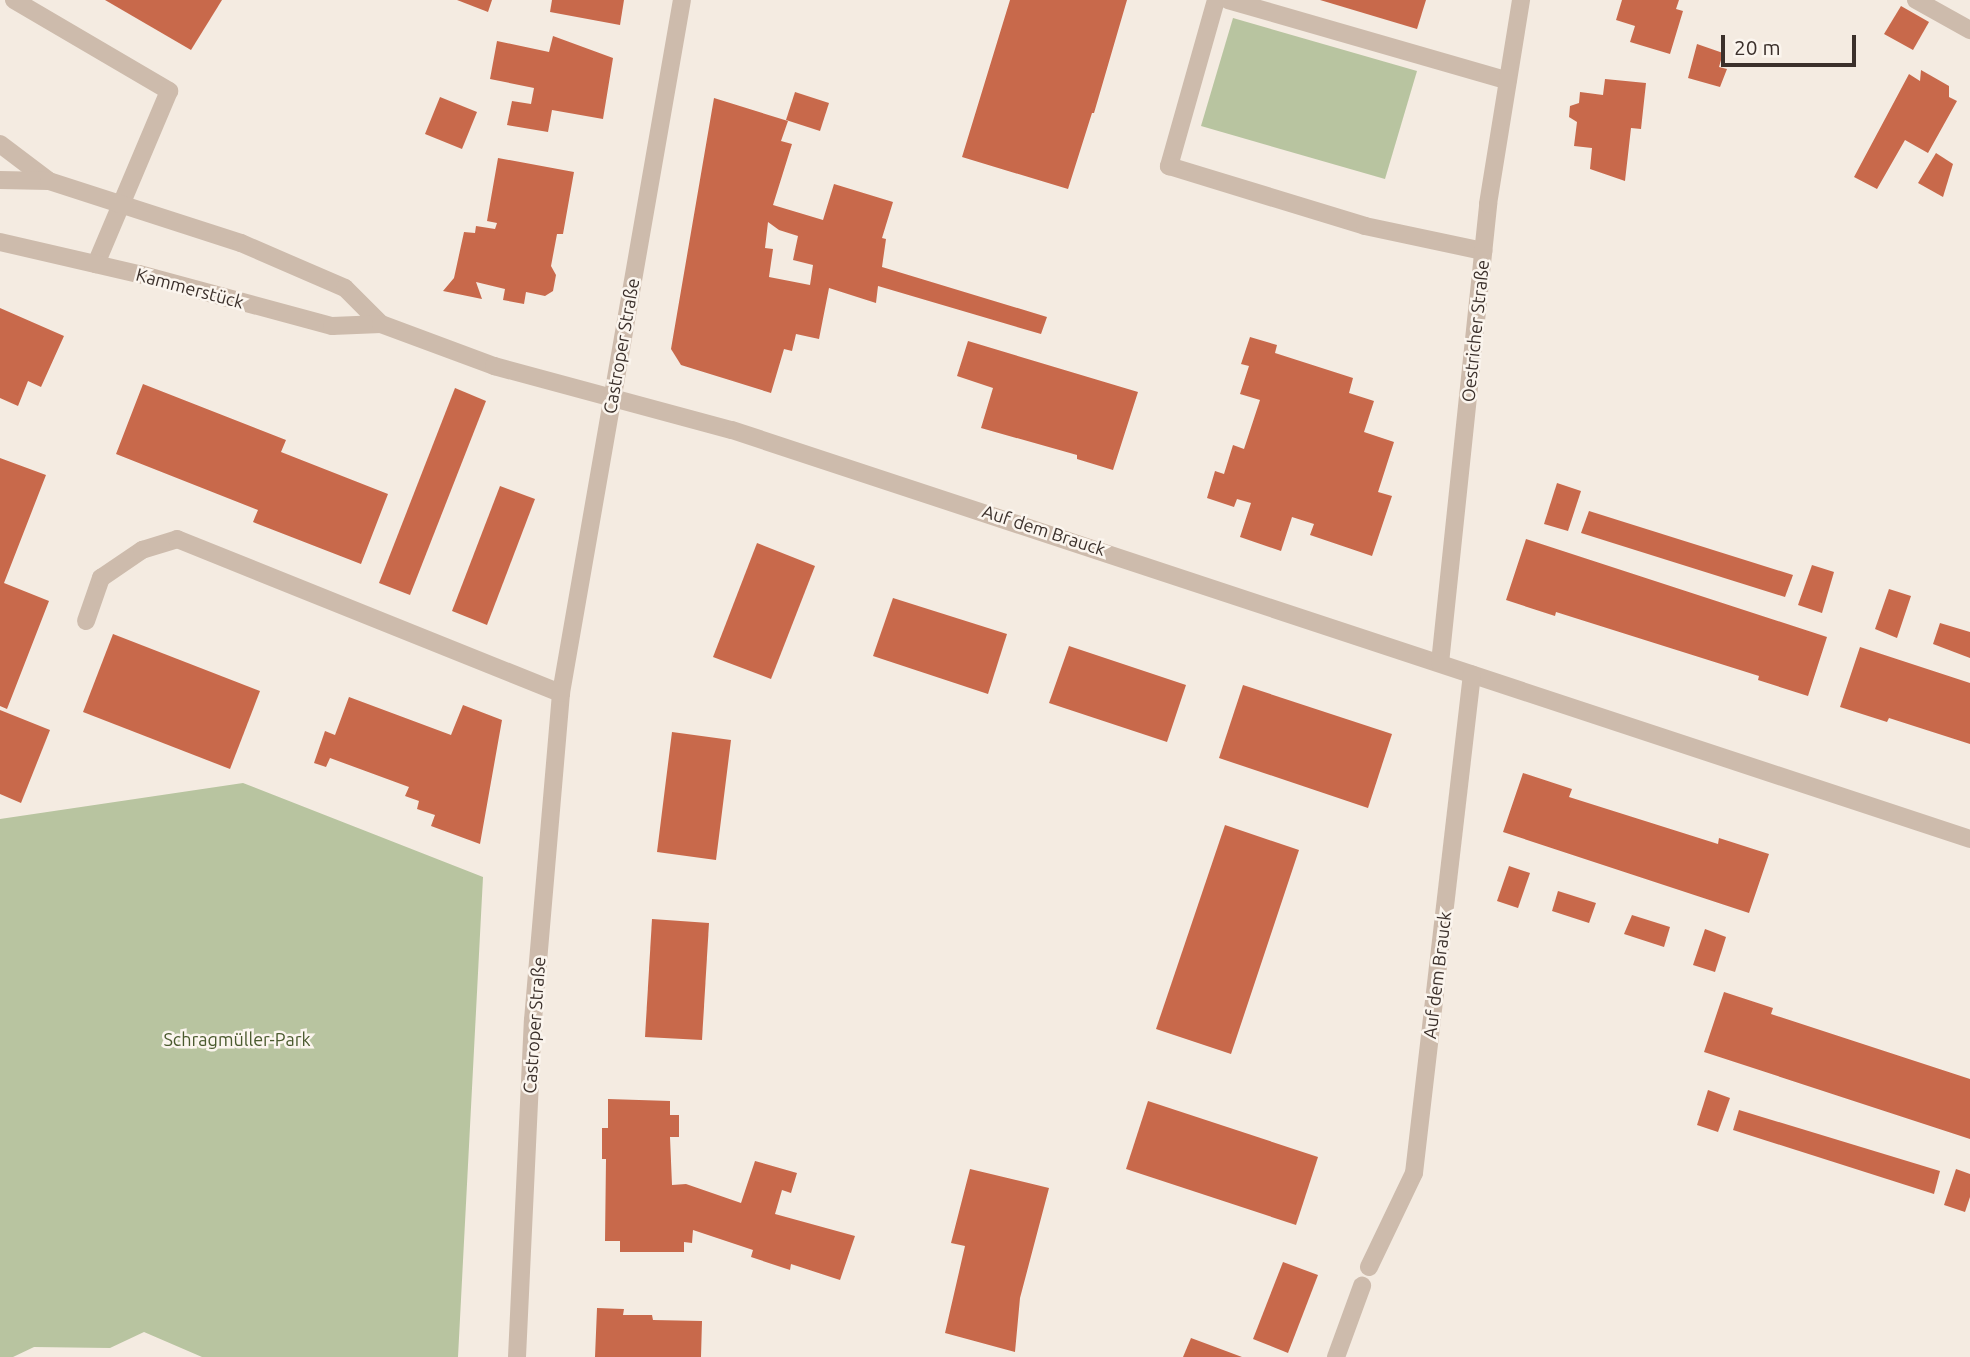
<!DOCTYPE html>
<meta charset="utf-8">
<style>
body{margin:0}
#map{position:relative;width:1970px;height:1357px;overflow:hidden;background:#f4ebe1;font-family:Ubuntu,sans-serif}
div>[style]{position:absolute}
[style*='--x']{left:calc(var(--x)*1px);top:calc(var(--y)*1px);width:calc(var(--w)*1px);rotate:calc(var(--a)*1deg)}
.green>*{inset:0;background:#b8c4a0}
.building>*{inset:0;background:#c8694b}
.lane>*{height:18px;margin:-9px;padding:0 9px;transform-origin:9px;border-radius:9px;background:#cdbbac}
.street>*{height:18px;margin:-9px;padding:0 9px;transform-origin:9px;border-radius:9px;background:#cdbbac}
span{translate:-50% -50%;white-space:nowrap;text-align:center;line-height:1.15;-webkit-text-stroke:5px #fbf5ee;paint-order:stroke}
.street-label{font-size:18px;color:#3b302b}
.park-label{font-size:18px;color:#4a5a2e}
.scale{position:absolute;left:1721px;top:35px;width:135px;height:32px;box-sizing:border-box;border:4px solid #3b302b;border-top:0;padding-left:9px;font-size:21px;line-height:24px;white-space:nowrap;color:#3b302b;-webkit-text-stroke:5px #fbf5ee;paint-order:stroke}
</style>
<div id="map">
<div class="green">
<i style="clip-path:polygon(1233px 18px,1417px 71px,1385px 179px,1201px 126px)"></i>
<i style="clip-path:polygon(243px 783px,483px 877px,458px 1357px,202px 1357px,144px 1332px,110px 1348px,34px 1347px,13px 1357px,0 1357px,0 819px)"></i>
</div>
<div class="building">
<i style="clip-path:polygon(105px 0,222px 0,191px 50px)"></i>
<i style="clip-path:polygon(457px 0,492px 0,488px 12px)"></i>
<i style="clip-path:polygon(552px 0,624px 0,620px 25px,550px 12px)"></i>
<i style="clip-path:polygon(1010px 0,1127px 0,1094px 113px,1092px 113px,1068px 189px,962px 157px)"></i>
<i style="clip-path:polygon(1320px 0,1426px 0,1417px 29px)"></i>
<i style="clip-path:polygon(1622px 0,1679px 0,1676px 9px,1683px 11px,1670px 54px,1630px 42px,1635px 26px,1616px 20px)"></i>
<i style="clip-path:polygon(1901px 6px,1929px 22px,1913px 50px,1884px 34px)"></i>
<i style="clip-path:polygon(553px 36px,613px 58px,603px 119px,552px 110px,548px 132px,507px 125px,512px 101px,531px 104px,534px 88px,490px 79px,497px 41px,549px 52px)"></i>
<i style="clip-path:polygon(1697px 44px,1723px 53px,1719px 67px,1727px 69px,1720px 87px,1688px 78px)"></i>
<i style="clip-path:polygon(1921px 70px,1949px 86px,1949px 97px,1957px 101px,1928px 153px,1905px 140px,1877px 189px,1854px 177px,1909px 74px,1920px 81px)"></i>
<i style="clip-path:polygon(1605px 79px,1646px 83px,1641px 129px,1631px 128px,1625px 181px,1590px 169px,1592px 148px,1574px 146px,1577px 122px,1569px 117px,1570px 106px,1579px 103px,1580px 92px,1603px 95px)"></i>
<i style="clip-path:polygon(795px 92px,829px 103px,820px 131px,786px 120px)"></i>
<i style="clip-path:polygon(440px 97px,477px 112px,462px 149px,425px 134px)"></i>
<i style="clip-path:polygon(evenodd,714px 98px,788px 121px,781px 141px,792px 144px,773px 205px,823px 220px,834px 184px,893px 202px,882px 238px,886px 239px,882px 267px,1047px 317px,1041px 334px,878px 286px,876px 303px,829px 288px,819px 339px,796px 334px,792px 351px,784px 349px,771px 393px,681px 365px,671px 349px,714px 98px,768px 222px,779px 230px,798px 236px,793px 260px,813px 265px,810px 285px,769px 277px,773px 249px,765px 248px,768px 222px)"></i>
<i style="clip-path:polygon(1936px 153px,1953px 164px,1943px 197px,1918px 183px)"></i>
<i style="clip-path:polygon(498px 158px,574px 172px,563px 234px,557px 234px,551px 266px,556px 275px,553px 291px,545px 296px,526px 292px,524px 304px,503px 300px,505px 289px,476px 282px,482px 299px,443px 291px,454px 278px,464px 232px,475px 233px,476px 226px,495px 229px,497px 223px,487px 221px)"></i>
<i style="clip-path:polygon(0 308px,64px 336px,41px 387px,28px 381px,18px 406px,0 398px)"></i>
<i style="clip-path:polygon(1250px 337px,1277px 345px,1275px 353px,1353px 378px,1349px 393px,1374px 401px,1364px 432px,1394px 442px,1378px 492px,1392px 496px,1372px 556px,1310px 535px,1314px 524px,1292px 517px,1281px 551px,1240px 537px,1251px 503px,1237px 499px,1234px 507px,1207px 498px,1215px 471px,1224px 474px,1233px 445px,1244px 449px,1260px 400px,1240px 394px,1249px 366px,1241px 364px)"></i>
<i style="clip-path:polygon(968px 341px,1138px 392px,1113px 470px,1077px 459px,1077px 455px,981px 428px,993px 388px,957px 376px)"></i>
<i style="clip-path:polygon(143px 384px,286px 440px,281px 452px,388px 494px,361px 564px,253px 522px,258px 510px,116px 454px)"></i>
<i style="clip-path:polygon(455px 388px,486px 401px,410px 595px,379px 583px)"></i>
<i style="clip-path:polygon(0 458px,46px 475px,4px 583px,49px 601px,7px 709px,0 706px)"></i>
<i style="clip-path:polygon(1557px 483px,1581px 491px,1568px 531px,1544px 524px)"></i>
<i style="clip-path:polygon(500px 486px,535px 499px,487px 625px,452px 611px)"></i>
<i style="clip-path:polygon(1589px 511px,1793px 575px,1785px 597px,1581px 533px)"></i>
<i style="clip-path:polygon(1526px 539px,1827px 637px,1808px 696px,1758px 680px,1759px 676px,1556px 612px,1555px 616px,1506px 600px)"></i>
<i style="clip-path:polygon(757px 543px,815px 566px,771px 679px,713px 657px)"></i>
<i style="clip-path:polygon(1812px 565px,1834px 572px,1822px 613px,1798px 605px)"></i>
<i style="clip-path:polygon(1889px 589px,1911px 596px,1897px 638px,1875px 629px)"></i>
<i style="clip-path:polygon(893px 598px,1007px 634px,988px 694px,873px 656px)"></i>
<i style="clip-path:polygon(1940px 623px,1970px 632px,1970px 658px,1933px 644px)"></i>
<i style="clip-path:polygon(113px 634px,260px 691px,230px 769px,83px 712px)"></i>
<i style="clip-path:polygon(1069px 646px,1186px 685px,1167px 742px,1049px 703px)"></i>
<i style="clip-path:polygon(1860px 647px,1970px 683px,1970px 744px,1889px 718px,1887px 722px,1840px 707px)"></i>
<i style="clip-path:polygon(1243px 685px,1392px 734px,1368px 808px,1219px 758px)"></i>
<i style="clip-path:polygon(349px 697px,451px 735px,463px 705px,502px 720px,480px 844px,431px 826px,435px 815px,417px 809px,419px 801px,405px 796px,409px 787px,330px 758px,326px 767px,314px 763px,325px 731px,335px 735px)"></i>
<i style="clip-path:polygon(0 710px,50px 730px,21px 803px,0 794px)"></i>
<i style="clip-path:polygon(672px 732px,731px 740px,716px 860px,657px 852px)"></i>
<i style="clip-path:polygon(1523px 773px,1572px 789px,1569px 797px,1718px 844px,1719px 838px,1769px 854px,1749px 913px,1503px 832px)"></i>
<i style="clip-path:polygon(1225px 825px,1299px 850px,1231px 1054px,1156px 1029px)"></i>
<i style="clip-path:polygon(1509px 866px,1530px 873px,1518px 908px,1497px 901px)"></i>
<i style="clip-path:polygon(1558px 891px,1596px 903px,1589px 923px,1552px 911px)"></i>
<i style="clip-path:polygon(1632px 915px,1670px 927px,1664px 947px,1624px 934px)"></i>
<i style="clip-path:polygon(652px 919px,709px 923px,702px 1040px,645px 1037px)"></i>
<i style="clip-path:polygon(1705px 929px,1726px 937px,1715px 972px,1693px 965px)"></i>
<i style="clip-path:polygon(1724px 992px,1773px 1008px,1771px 1014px,1970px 1079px,1970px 1139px,1704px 1052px)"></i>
<i style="clip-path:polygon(1708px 1090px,1730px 1098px,1718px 1132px,1697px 1125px)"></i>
<i style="clip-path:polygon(608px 1099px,670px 1101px,670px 1115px,679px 1115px,679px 1137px,670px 1137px,672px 1185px,686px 1184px,741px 1203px,755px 1161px,797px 1173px,791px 1193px,782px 1190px,775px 1214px,855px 1236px,840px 1280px,791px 1264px,790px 1270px,751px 1257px,753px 1250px,693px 1230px,692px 1243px,684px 1242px,684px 1252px,620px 1252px,620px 1241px,605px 1241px,606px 1159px,602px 1159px,602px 1128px,608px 1128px)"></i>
<i style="clip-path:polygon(1148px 1101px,1318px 1157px,1296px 1225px,1126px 1169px)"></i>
<i style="clip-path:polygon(1739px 1110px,1940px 1171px,1934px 1194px,1733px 1130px)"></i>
<i style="clip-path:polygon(970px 1169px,1049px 1188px,1020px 1298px,1015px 1352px,945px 1333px,965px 1246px,951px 1243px)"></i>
<i style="clip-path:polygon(1956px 1169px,1970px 1174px,1970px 1197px,1965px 1212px,1944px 1205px)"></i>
<i style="clip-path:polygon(1283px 1262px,1318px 1275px,1288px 1353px,1253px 1339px)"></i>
<i style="clip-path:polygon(597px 1308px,624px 1309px,623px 1315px,652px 1315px,653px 1320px,702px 1321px,701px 1357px,595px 1357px)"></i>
<i style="clip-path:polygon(1191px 1338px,1242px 1357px,1183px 1357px)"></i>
</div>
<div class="lane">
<i style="--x:14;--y:0;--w:180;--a:30.4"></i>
<i style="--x:169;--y:91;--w:188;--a:112.9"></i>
<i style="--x:1216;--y:0;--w:173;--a:105.8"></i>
<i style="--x:1169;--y:166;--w:205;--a:17"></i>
<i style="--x:1365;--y:226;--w:121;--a:12"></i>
<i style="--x:1228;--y:0;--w:291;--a:16.1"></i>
<i style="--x:86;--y:621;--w:46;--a:-70.8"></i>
<i style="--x:101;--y:578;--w:50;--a:-34.3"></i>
<i style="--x:142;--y:550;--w:37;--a:-17"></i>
<i style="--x:177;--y:539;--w:414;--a:21.9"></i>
</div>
<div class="street">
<i style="--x:1916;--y:0;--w:62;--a:29.1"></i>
<i style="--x:0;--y:144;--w:61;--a:37.1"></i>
<i style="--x:0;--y:180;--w:49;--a:1.2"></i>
<i style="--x:49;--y:181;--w:202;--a:17.9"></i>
<i style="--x:241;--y:243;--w:113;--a:23.4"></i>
<i style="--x:345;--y:288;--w:51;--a:45"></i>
<i style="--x:0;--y:242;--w:143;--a:13"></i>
<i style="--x:139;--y:274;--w:200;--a:15.1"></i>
<i style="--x:332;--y:326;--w:49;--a:-2.3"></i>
<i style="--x:381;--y:324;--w:121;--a:20.4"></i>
<i style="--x:494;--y:366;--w:246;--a:15.1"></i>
<i style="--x:732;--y:430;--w:1304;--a:18.28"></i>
<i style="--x:1440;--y:663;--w:462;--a:-84"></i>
<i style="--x:1488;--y:204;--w:207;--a:-80.8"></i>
<i style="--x:1369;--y:1267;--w:104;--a:-64.4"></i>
<i style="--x:1414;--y:1173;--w:502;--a:-83.37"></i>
<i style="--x:517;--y:1357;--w:337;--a:-87.3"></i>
<i style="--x:533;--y:1020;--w:328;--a:-85.1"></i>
<i style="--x:561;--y:693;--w:703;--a:-80.1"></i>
<i style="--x:1336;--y:1357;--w:76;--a:-69.9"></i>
</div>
<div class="street-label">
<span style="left:190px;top:288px;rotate:15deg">Kammerstück</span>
<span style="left:1475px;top:331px;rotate:-84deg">Oestricher Straße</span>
<span style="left:621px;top:346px;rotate:-80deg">Castroper Straße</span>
<span style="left:1044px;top:530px;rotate:18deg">Auf dem Brauck</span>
<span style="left:1437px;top:975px;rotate:-83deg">Auf dem Brauck</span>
<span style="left:534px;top:1025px;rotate:-86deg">Castroper Straße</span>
</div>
<div class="park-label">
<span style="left:237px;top:1039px">Schragmüller-Park</span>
</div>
<div class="scale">20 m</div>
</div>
